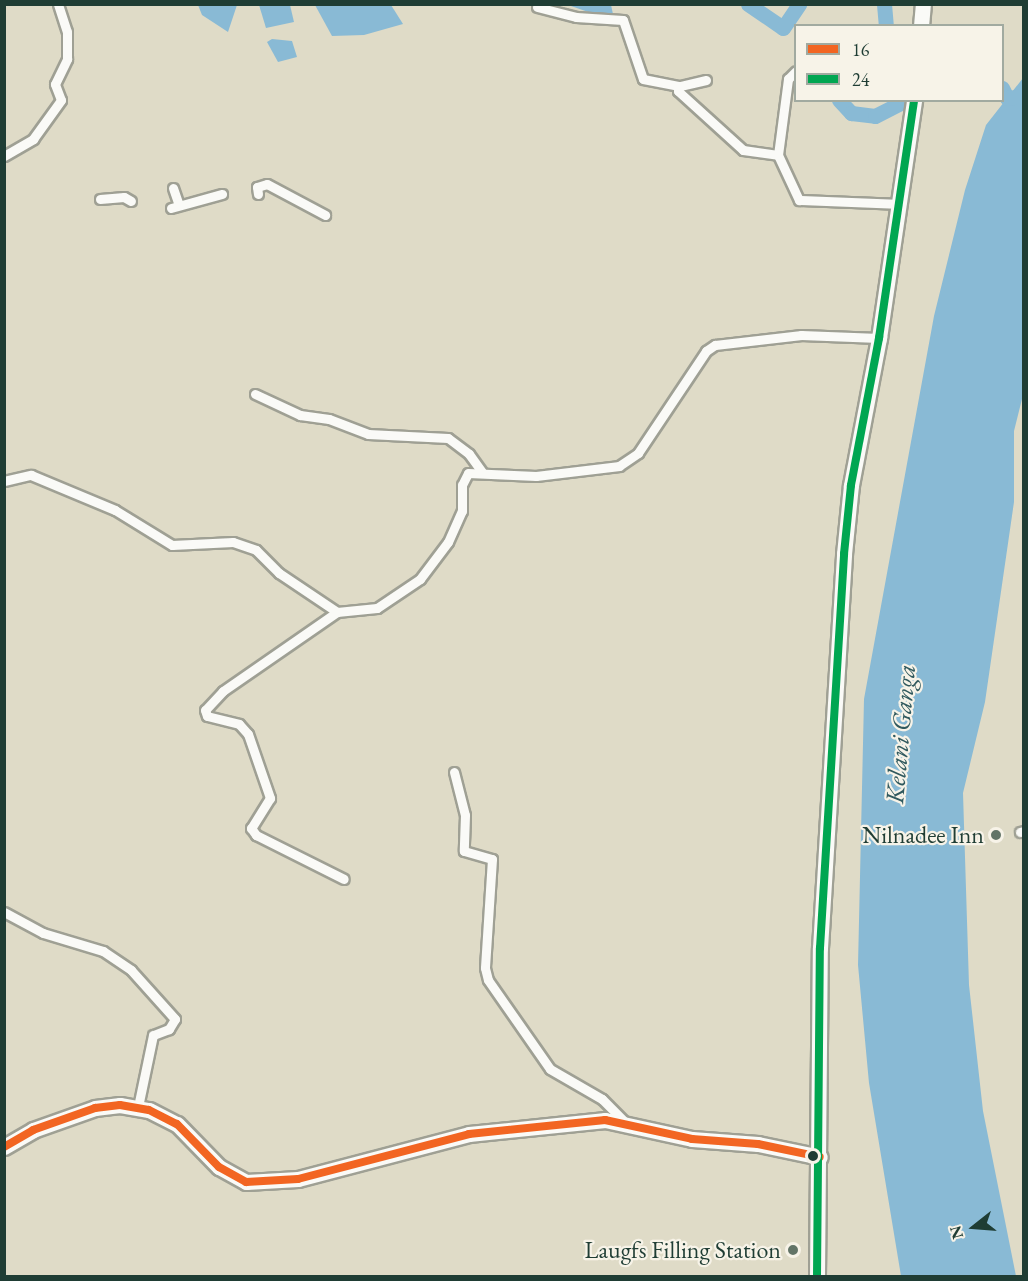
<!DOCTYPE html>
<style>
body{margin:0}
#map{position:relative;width:1028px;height:1281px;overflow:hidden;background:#dfdbc7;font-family:"EB Garamond",serif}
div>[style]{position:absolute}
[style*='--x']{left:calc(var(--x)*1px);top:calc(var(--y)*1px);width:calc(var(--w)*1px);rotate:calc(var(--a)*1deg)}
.water>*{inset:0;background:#89bad5}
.river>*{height:15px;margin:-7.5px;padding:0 7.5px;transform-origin:7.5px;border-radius:7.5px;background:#89bad5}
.roads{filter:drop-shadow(2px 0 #9fa094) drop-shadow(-2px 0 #9fa094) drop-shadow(0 2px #9fa094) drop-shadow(0 -2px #9fa094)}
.street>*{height:9px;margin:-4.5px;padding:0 4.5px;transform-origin:4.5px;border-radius:4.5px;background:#fafaf7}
.primary>*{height:15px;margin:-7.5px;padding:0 7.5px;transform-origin:7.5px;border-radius:7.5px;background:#fafaf7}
.bus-1>*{height:8px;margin:-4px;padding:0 4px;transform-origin:4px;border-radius:4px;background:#f26522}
.bus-2>*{height:8px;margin:-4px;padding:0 4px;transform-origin:4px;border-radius:4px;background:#00a651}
.dots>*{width:16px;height:16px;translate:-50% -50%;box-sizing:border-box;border:3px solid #f7f3e8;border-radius:50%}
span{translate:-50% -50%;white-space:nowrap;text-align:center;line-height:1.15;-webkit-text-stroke:4.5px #f7f3e8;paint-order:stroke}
.poi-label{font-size:24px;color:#1f3d34}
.right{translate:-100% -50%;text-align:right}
.water-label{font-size:26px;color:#30595e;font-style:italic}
.frame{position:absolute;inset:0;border:6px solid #1f3d34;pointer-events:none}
.legend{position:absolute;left:794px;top:24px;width:210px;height:78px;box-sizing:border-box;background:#f7f3e8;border:2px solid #a1aaa0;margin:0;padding:8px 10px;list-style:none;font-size:18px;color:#1f3d34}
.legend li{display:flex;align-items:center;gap:12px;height:30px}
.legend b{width:30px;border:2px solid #a1aaa0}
.north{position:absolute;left:944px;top:1197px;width:60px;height:60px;-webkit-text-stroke:4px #f7f3e8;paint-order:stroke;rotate:253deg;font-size:16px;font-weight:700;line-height:24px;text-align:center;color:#1f3d34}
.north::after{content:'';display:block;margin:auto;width:21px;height:27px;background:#1f3d34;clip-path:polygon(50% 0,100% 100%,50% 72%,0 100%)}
</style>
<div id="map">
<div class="water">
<i style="clip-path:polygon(198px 5px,237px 5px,228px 32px,202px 15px)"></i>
<i style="clip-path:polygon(259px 5px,290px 5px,294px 22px,266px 28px)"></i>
<i style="clip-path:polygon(315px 5px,391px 5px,403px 24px,364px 35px,332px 36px)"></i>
<i style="clip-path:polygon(568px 5px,611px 5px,613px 14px,600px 16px)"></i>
<i style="clip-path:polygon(272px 39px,292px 41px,297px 57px,278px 62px,267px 42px)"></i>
<i style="clip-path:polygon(1023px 78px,1023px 395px,1014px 431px,1014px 502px,985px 702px,963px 793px,969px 985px,983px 1111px,1016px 1276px,901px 1276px,869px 1083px,858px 965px,864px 699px,934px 316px,965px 190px,986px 125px)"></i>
</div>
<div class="river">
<i style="--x:748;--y:4;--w:42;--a:34.4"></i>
<i style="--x:783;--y:28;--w:29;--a:-56"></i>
<i style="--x:884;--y:4;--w:22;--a:85"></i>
<i style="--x:1002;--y:88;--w:11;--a:63"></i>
<i style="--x:1007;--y:98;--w:17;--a:-7"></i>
<i style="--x:839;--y:100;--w:18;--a:47"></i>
<i style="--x:851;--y:113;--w:24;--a:7"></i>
<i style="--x:875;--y:116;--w:35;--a:-27"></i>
</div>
<div class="roads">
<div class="street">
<i style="--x:537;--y:7;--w:40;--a:14.4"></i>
<i style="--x:576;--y:17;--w:47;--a:3.7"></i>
<i style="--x:623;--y:20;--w:62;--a:71.3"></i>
<i style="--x:643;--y:79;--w:37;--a:11"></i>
<i style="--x:706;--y:80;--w:28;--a:167"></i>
<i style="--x:679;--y:86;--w:5;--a:101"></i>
<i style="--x:678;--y:91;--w:88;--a:42.2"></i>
<i style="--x:743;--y:150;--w:35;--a:8"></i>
<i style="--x:778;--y:155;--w:50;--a:65"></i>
<i style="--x:799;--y:200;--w:98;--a:2.3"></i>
<i style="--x:778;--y:155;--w:77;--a:-82.5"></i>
<i style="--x:788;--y:79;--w:11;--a:-45"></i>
<i style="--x:4;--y:156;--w:34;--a:-30"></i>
<i style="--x:33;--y:139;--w:48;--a:-54.3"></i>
<i style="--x:61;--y:100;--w:17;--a:-111"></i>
<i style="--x:55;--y:84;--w:28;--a:-64"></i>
<i style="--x:67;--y:59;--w:27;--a:-90"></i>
<i style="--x:67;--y:32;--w:29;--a:-108"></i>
<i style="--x:173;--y:188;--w:18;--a:71"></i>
<i style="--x:258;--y:194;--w:7;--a:-98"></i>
<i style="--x:257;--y:187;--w:10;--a:-17"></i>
<i style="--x:267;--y:184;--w:66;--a:28.1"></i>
<i style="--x:100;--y:199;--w:24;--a:-5"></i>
<i style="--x:124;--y:197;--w:8;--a:30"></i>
<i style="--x:171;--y:208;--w:53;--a:-15.4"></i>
<i style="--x:255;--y:394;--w:50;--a:25"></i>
<i style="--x:300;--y:415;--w:29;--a:8"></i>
<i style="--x:329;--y:419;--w:42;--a:21"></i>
<i style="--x:368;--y:434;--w:80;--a:2.9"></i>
<i style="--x:448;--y:438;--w:26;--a:37"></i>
<i style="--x:469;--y:454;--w:22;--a:54"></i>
<i style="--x:4;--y:481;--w:28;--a:-13"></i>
<i style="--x:31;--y:475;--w:91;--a:22.6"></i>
<i style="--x:115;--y:510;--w:67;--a:31.6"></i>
<i style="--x:172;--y:545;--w:61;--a:-2.8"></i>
<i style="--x:233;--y:542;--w:24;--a:19"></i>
<i style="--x:256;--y:550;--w:33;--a:45"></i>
<i style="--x:279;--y:573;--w:70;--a:33.9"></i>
<i style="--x:337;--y:612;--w:40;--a:-5.7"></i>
<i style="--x:377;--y:608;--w:52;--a:-34"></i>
<i style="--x:420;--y:579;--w:46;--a:-52.9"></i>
<i style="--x:448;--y:542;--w:34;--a:-66"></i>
<i style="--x:462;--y:511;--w:26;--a:-90"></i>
<i style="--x:462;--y:485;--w:13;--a:-63"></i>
<i style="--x:468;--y:473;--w:68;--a:2.5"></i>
<i style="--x:536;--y:476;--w:84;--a:-6.9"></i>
<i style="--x:619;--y:466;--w:23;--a:-34"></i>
<i style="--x:638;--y:453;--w:123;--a:-56.3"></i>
<i style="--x:706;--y:351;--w:11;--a:-34"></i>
<i style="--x:715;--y:345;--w:87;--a:-6.6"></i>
<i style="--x:801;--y:335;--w:78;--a:2.2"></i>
<i style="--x:337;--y:612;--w:139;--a:145.3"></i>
<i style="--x:223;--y:691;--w:26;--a:133"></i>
<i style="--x:205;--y:710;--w:6;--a:72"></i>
<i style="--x:207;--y:716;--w:33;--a:14"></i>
<i style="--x:239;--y:724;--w:13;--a:48"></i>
<i style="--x:248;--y:734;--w:68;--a:71"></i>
<i style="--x:270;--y:798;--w:36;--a:122"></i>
<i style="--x:251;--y:828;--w:9;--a:54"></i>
<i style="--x:256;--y:835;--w:98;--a:26.6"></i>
<i style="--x:454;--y:772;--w:44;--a:75.7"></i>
<i style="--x:465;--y:815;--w:36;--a:92"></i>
<i style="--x:464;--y:851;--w:29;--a:16"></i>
<i style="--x:492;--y:859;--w:109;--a:93.7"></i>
<i style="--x:485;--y:968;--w:12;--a:76"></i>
<i style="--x:488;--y:980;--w:108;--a:55.1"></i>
<i style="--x:550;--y:1069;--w:60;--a:30"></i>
<i style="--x:602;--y:1099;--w:33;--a:45"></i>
<i style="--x:1020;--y:832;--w:4;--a:-14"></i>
<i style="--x:4;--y:912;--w:44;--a:28.3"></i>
<i style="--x:43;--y:933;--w:63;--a:16.7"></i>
<i style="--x:103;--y:951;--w:34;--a:34"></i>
<i style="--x:131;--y:970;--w:66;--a:48.1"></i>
<i style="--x:175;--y:1019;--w:12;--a:121"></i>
<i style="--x:169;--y:1029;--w:17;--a:159"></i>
<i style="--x:153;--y:1035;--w:74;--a:101.8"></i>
</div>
<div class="primary">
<i style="--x:921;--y:26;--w:22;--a:-85"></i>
<i style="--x:4;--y:1147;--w:34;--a:-30"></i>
<i style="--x:33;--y:1130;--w:66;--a:-19.5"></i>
<i style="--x:95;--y:1108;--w:25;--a:-7"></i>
<i style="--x:120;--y:1105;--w:29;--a:10"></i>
<i style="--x:149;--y:1110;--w:31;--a:27"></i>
<i style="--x:177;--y:1124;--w:60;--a:45.7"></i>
<i style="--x:219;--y:1167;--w:31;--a:29"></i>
<i style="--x:246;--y:1182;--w:52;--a:-3.3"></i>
<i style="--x:298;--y:1179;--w:177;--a:-14.7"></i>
<i style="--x:469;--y:1134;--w:137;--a:-5.9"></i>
<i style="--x:605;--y:1120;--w:89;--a:12.3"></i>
<i style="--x:692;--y:1139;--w:66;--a:4.3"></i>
<i style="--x:758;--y:1144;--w:63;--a:11.8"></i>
<i style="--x:817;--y:1276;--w:328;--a:-89.5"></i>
<i style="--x:820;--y:948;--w:395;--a:-86.5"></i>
<i style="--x:844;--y:554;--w:69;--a:-84.2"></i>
<i style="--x:851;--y:485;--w:150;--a:-79.2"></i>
<i style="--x:879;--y:338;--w:241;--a:-81.6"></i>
</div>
</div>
<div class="bus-1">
<i style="--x:4;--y:1147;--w:34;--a:-30"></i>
<i style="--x:33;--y:1130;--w:66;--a:-19.5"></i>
<i style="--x:95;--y:1108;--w:25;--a:-7"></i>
<i style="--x:120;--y:1105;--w:29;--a:10"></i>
<i style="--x:149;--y:1110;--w:31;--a:27"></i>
<i style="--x:177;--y:1124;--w:60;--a:45.7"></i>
<i style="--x:219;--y:1167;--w:31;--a:29"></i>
<i style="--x:246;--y:1182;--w:52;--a:-3.3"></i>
<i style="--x:298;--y:1179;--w:177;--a:-14.7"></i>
<i style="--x:469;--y:1134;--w:137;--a:-5.9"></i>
<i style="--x:605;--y:1120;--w:89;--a:12.3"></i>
<i style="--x:692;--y:1139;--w:66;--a:4.3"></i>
<i style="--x:758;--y:1144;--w:63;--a:11.8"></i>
</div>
<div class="bus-2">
<i style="--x:817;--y:1276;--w:328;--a:-89.5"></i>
<i style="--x:820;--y:948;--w:395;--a:-86.5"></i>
<i style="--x:844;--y:554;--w:69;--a:-84.2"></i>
<i style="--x:851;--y:485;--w:150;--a:-79.2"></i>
<i style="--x:879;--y:338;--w:241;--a:-81.6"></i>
</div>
<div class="dots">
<i style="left:996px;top:835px;background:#627467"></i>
<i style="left:813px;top:1156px;background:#1f3d34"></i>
<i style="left:793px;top:1250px;background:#627467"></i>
</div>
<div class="poi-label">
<span class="right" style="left:984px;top:835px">Nilnadee Inn</span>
<span class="right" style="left:781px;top:1250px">Laugfs Filling Station</span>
</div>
<div class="water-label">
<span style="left:901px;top:734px;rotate:-85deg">Kelani Ganga</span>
</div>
<div class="frame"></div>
<ul class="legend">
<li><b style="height:8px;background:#f26522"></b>16</li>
<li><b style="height:8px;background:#00a651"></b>24</li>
</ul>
<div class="north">N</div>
</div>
